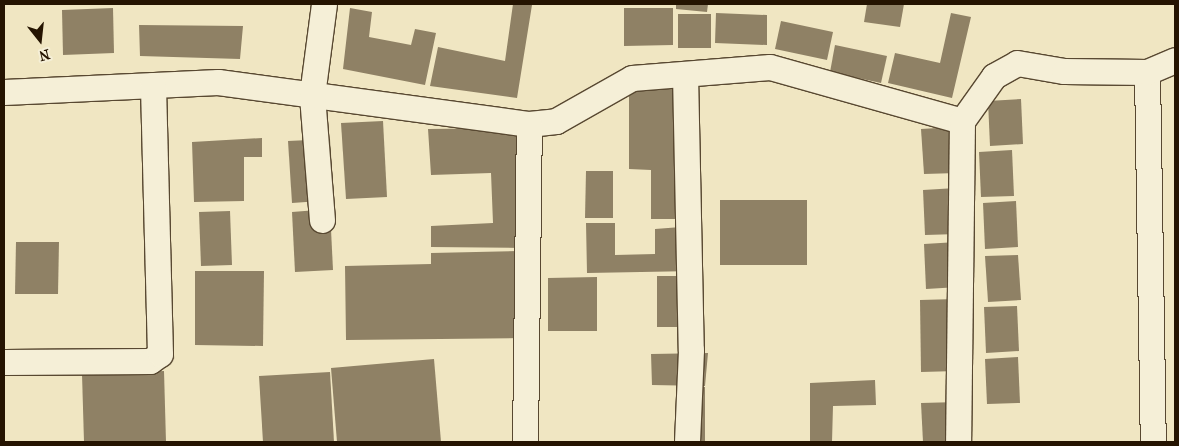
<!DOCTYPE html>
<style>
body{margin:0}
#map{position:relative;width:1179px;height:446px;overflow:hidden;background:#f0e6c2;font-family:"IM FELL French Canon",serif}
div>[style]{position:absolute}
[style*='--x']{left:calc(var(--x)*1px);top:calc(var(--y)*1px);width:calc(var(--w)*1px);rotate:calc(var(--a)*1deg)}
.building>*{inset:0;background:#8f8165}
.roads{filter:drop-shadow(1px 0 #584831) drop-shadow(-1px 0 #584831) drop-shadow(0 1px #584831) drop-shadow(0 -1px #584831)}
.minor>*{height:25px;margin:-12.5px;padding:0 12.5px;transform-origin:12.5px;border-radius:12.5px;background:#f5efd7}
span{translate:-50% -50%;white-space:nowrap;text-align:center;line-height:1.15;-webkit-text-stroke:5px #f5efd7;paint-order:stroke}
.frame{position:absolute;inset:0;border:5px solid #251401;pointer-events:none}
.north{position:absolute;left:15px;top:15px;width:50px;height:50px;-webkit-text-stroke:4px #f5efd7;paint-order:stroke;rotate:164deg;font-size:14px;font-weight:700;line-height:20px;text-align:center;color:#251401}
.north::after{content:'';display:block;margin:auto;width:18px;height:22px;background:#251401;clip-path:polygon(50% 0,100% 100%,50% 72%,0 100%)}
</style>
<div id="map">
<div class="building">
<i style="clip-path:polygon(513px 4px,532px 5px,517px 98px,430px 86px,438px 47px,505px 61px)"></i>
<i style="clip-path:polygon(676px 4px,708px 4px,707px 12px,676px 9px)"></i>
<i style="clip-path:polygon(867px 4px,904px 4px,900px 27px,864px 22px)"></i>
<i style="clip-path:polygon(113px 8px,114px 53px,63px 55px,62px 10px)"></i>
<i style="clip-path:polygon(350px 8px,372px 12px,369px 37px,411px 45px,415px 29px,436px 33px,425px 85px,343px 69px)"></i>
<i style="clip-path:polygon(624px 8px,673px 8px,673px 45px,624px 46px)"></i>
<i style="clip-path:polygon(716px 13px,767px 15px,767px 45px,715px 43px)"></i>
<i style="clip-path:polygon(951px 13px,971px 17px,952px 98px,888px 83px,895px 53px,940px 63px)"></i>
<i style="clip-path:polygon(678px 14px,711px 14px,711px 48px,678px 48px)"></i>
<i style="clip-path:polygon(781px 21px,833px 32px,827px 60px,775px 49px)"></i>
<i style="clip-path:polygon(139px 25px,243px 26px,240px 59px,140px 56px)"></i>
<i style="clip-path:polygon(835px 45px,887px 56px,881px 83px,830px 72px)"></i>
<i style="clip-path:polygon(629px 89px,692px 89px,694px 219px,651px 219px,651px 170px,629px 169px)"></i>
<i style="clip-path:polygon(1021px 99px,1023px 144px,990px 146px,988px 101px)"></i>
<i style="clip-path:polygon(383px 121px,387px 197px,346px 199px,341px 123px)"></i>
<i style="clip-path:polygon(954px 127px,957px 173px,924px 174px,921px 129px)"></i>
<i style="clip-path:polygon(519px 128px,522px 248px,431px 247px,431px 226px,493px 223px,491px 173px,431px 175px,428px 129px)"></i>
<i style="clip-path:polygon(262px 138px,262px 157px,244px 157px,244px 201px,194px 202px,192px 142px)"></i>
<i style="clip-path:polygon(330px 139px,334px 200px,292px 203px,288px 141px)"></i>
<i style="clip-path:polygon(1012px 150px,1014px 196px,981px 197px,979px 152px)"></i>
<i style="clip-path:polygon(586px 171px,613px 171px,613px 218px,585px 218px)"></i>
<i style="clip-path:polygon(956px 188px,958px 234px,925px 235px,923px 190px)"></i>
<i style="clip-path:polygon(720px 200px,807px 200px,807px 265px,720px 265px)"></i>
<i style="clip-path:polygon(1016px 201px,1018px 247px,985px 249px,983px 203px)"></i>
<i style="clip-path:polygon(330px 209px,333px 270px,295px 272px,292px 212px)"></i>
<i style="clip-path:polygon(230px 211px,232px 265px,201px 266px,199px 212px)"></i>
<i style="clip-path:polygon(586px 223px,615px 223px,615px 255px,655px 254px,655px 229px,694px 226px,695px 271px,587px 273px)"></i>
<i style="clip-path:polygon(16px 242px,59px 242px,58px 294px,15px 294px)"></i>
<i style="clip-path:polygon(957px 242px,959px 287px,926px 289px,924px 244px)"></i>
<i style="clip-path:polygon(519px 251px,521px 338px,346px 340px,345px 266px,431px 264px,431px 253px)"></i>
<i style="clip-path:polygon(1018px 255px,1021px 300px,988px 302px,985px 256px)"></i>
<i style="clip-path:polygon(195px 271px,264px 271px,263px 346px,195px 345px)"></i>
<i style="clip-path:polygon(657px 276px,698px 276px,698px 327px,657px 327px)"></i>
<i style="clip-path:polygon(597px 277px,597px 331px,548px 331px,548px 278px)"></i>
<i style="clip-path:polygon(956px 299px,957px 371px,921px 372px,920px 300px)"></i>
<i style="clip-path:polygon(1017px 306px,1019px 351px,986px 353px,984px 307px)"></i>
<i style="clip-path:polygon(708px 353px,705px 386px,652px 385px,651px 354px)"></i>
<i style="clip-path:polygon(1018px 357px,1020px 403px,987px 404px,985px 359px)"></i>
<i style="clip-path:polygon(434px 359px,441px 442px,337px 442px,331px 368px)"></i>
<i style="clip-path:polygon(164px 371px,166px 442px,84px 442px,82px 374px)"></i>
<i style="clip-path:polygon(330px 372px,334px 442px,263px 442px,259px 376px)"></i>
<i style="clip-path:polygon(875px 380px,876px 405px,833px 406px,832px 442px,810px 442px,810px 383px)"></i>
<i style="clip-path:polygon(686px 387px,705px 387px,705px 442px,685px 442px)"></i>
<i style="clip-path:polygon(958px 402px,960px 442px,923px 442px,921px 403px)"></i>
</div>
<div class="roads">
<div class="minor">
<i style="--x:1147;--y:72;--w:370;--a:89.1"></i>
<i style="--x:685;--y:74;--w:276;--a:88.8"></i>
<i style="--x:691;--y:350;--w:92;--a:92.5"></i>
<i style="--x:4;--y:92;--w:214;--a:-2.7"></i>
<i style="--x:218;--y:82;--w:314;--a:7.7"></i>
<i style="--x:529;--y:124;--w:27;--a:-6"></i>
<i style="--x:556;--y:121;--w:87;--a:-29.5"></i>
<i style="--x:632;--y:78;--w:138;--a:-4.6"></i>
<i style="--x:770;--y:67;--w:199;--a:15.7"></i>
<i style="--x:962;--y:121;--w:321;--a:90.7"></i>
<i style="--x:962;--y:121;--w:55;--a:-54.6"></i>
<i style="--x:994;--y:76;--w:26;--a:-29"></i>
<i style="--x:1017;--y:63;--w:48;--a:9.7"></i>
<i style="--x:1064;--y:71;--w:83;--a:0.7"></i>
<i style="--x:1147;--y:72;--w:30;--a:-23"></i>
<i style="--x:322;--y:220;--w:125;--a:-94.6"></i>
<i style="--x:312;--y:95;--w:92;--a:-82.5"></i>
<i style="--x:4;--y:362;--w:146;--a:-0.4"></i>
<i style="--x:150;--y:361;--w:12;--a:-35"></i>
<i style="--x:160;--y:354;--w:269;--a:-91.5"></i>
<i style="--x:525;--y:442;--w:318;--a:-89.3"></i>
</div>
</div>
<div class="frame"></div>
<div class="north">N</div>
</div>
